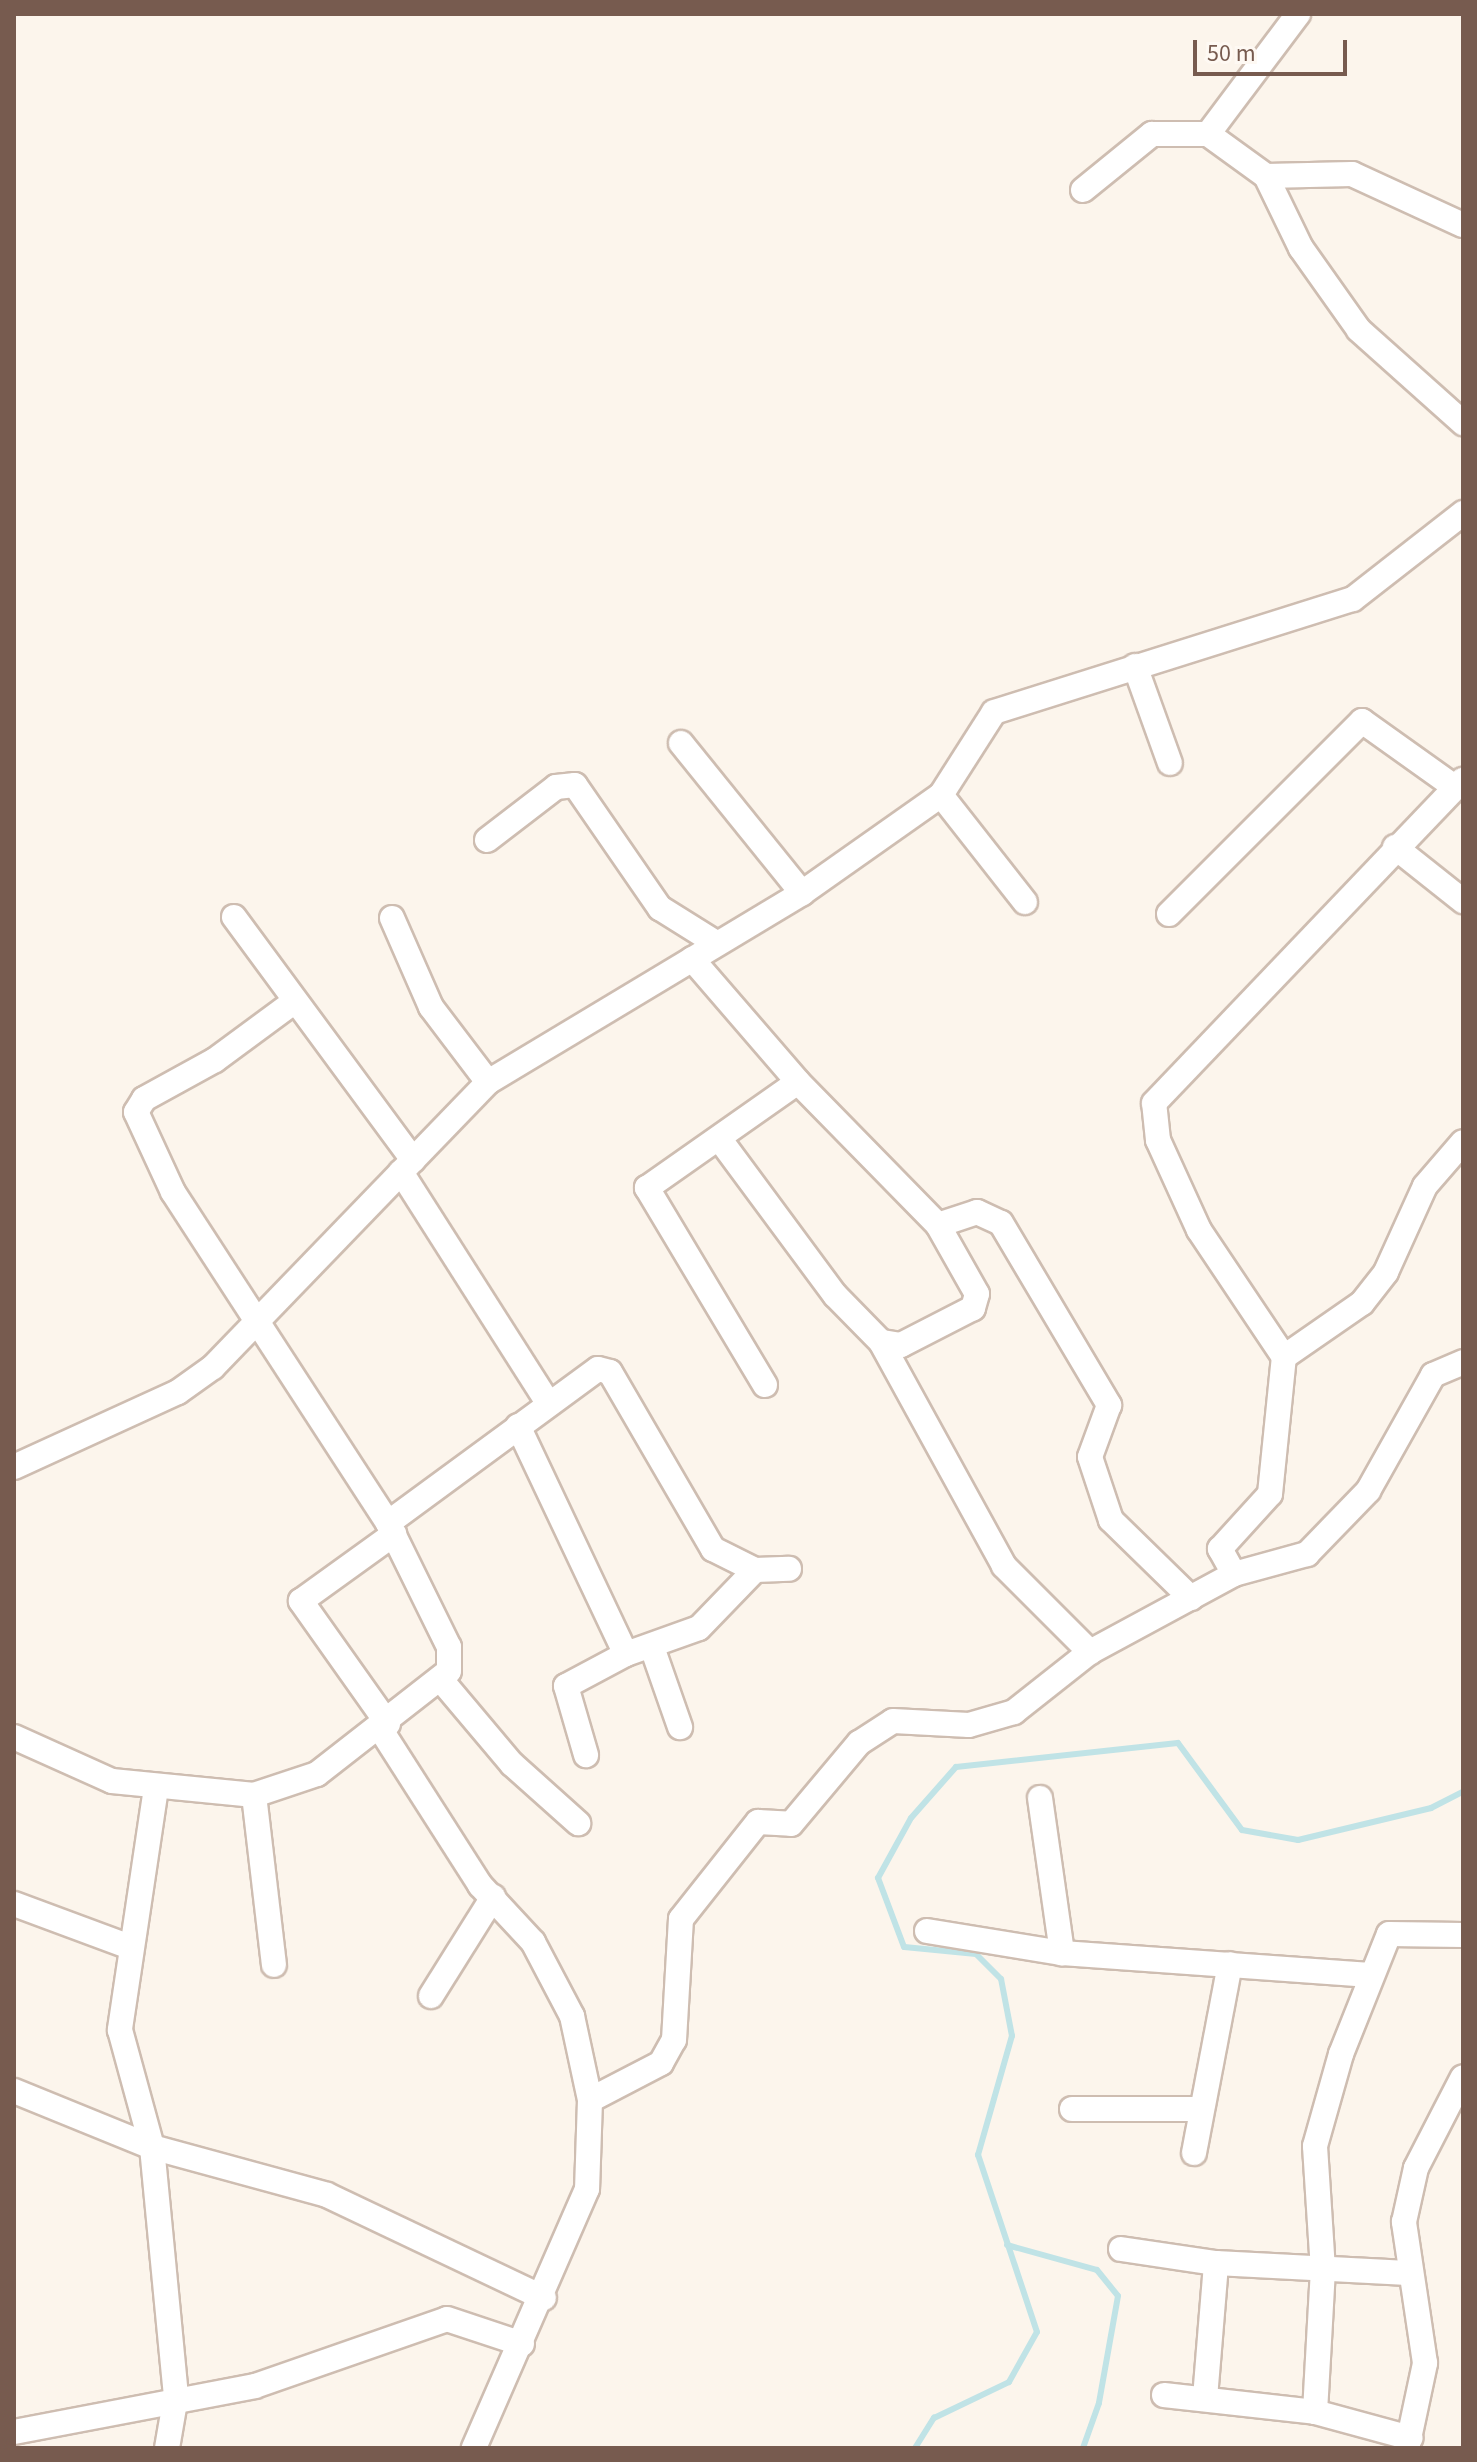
<!DOCTYPE html>
<style>
body{margin:0}
#map{position:relative;width:1477px;height:2462px;overflow:hidden;background:#fcf5ec;font-family:"Source Sans 3",sans-serif}
div>[style]{position:absolute}
[style*='--x']{left:calc(var(--x)*1px);top:calc(var(--y)*1px);width:calc(var(--w)*1px);rotate:calc(var(--a)*1deg)}
.stream>*{height:6px;margin:-3px;padding:0 3px;transform-origin:3px;border-radius:3px;background:#c0e3e6}
.roads{filter:drop-shadow(2px 0 #cebdb1) drop-shadow(-2px 0 #cebdb1) drop-shadow(0 2px #cebdb1) drop-shadow(0 -2px #cebdb1)}
.minor>*{height:24px;margin:-12px;padding:0 12px;transform-origin:12px;border-radius:12px;background:#fff}
span{translate:-50% -50%;white-space:nowrap;text-align:center;line-height:1.15;-webkit-text-stroke:8px #fef9f3;paint-order:stroke}
.frame{position:absolute;inset:0;border:16px solid #775b4f;pointer-events:none}
.scale{position:absolute;left:1193px;top:40px;width:154px;height:36px;box-sizing:border-box;border:4px solid #775b4f;border-top:0;padding-left:10px;font-size:24px;line-height:28px;white-space:nowrap;color:#775b4f;-webkit-text-stroke:6px #fef9f3;paint-order:stroke}
</style>
<div id="map">
<div class="stream">
<i style="--x:1007;--y:2245;--w:93;--a:15.5"></i>
<i style="--x:1097;--y:2270;--w:33;--a:51"></i>
<i style="--x:1118;--y:2296;--w:109;--a:100.1"></i>
<i style="--x:1099;--y:2403;--w:48;--a:109.6"></i>
<i style="--x:915;--y:2448;--w:36;--a:-58"></i>
<i style="--x:934;--y:2418;--w:83;--a:-25.6"></i>
<i style="--x:1009;--y:2382;--w:57;--a:-60.8"></i>
<i style="--x:1037;--y:2332;--w:187;--a:-108.4"></i>
<i style="--x:978;--y:2155;--w:124;--a:-74.1"></i>
<i style="--x:1012;--y:2036;--w:58;--a:-100.9"></i>
<i style="--x:1001;--y:1979;--w:35;--a:-135"></i>
<i style="--x:976;--y:1954;--w:72;--a:-174.4"></i>
<i style="--x:904;--y:1947;--w:74;--a:-110.6"></i>
<i style="--x:878;--y:1878;--w:68;--a:-61.2"></i>
<i style="--x:911;--y:1818;--w:68;--a:-48.6"></i>
<i style="--x:956;--y:1767;--w:223;--a:-6.2"></i>
<i style="--x:1178;--y:1743;--w:108;--a:53.7"></i>
<i style="--x:1242;--y:1830;--w:57;--a:10.1"></i>
<i style="--x:1298;--y:1840;--w:137;--a:-13.5"></i>
<i style="--x:1431;--y:1808;--w:36;--a:-27"></i>
</div>
<div class="roads">
<div class="minor">
<i style="--x:1208;--y:134;--w:150;--a:-53.1"></i>
<i style="--x:1266;--y:176;--w:86;--a:-1.3"></i>
<i style="--x:1352;--y:174;--w:122;--a:24.7"></i>
<i style="--x:1083;--y:190;--w:89;--a:-39.1"></i>
<i style="--x:1152;--y:134;--w:56;--a:0"></i>
<i style="--x:1208;--y:134;--w:72;--a:35.9"></i>
<i style="--x:1266;--y:176;--w:80;--a:64.1"></i>
<i style="--x:1301;--y:248;--w:100;--a:54.7"></i>
<i style="--x:1359;--y:330;--w:140;--a:41.8"></i>
<i style="--x:1135;--y:666;--w:103;--a:70.2"></i>
<i style="--x:681;--y:743;--w:193;--a:51.1"></i>
<i style="--x:941;--y:795;--w:136;--a:51.9"></i>
<i style="--x:487;--y:840;--w:87;--a:-37.5"></i>
<i style="--x:556;--y:787;--w:19;--a:-6"></i>
<i style="--x:575;--y:785;--w:150;--a:55.4"></i>
<i style="--x:660;--y:908;--w:66;--a:32"></i>
<i style="--x:1395;--y:847;--w:87;--a:38.5"></i>
<i style="--x:1169;--y:914;--w:273;--a:-45"></i>
<i style="--x:1362;--y:721;--w:112;--a:35.5"></i>
<i style="--x:234;--y:917;--w:302;--a:53.6"></i>
<i style="--x:392;--y:918;--w:97;--a:66.3"></i>
<i style="--x:431;--y:1007;--w:94;--a:52.8"></i>
<i style="--x:692;--y:959;--w:162;--a:49.2"></i>
<i style="--x:798;--y:1082;--w:200;--a:45.6"></i>
<i style="--x:938;--y:1225;--w:79;--a:60.5"></i>
<i style="--x:977;--y:1294;--w:15;--a:106"></i>
<i style="--x:973;--y:1308;--w:81;--a:152.8"></i>
<i style="--x:901;--y:1345;--w:20;--a:-171"></i>
<i style="--x:721;--y:1141;--w:192;--a:53.5"></i>
<i style="--x:835;--y:1295;--w:66;--a:45.6"></i>
<i style="--x:881;--y:1342;--w:256;--a:61.2"></i>
<i style="--x:1004;--y:1566;--w:122;--a:45"></i>
<i style="--x:401;--y:1172;--w:272;--a:57.5"></i>
<i style="--x:938;--y:1225;--w:41;--a:-18.4"></i>
<i style="--x:977;--y:1212;--w:26;--a:25"></i>
<i style="--x:1001;--y:1223;--w:212;--a:59.3"></i>
<i style="--x:1109;--y:1405;--w:55;--a:110.1"></i>
<i style="--x:1090;--y:1457;--w:66;--a:71.6"></i>
<i style="--x:1111;--y:1520;--w:112;--a:44.3"></i>
<i style="--x:1284;--y:1357;--w:95;--a:-34.7"></i>
<i style="--x:1362;--y:1303;--w:39;--a:-52"></i>
<i style="--x:1386;--y:1272;--w:94;--a:-65.6"></i>
<i style="--x:1425;--y:1186;--w:58;--a:-49.2"></i>
<i style="--x:765;--y:1385;--w:230;--a:-120.9"></i>
<i style="--x:647;--y:1188;--w:184;--a:-35.1"></i>
<i style="--x:518;--y:1426;--w:252;--a:64.7"></i>
<i style="--x:626;--y:1654;--w:68;--a:151.9"></i>
<i style="--x:566;--y:1686;--w:72;--a:73.8"></i>
<i style="--x:14;--y:1467;--w:180;--a:-24.6"></i>
<i style="--x:178;--y:1392;--w:43;--a:-35.5"></i>
<i style="--x:213;--y:1367;--w:396;--a:-46"></i>
<i style="--x:488;--y:1082;--w:366;--a:-31"></i>
<i style="--x:802;--y:893;--w:170;--a:-35.2"></i>
<i style="--x:941;--y:795;--w:98;--a:-57.4"></i>
<i style="--x:994;--y:712;--w:376;--a:-17.5"></i>
<i style="--x:1353;--y:599;--w:140;--a:-38"></i>
<i style="--x:388;--y:1523;--w:260;--a:-36.3"></i>
<i style="--x:598;--y:1369;--w:12;--a:14"></i>
<i style="--x:610;--y:1372;--w:205;--a:59.8"></i>
<i style="--x:713;--y:1549;--w:47;--a:26.6"></i>
<i style="--x:755;--y:1570;--w:34;--a:-2"></i>
<i style="--x:1234;--y:1574;--w:29;--a:-119"></i>
<i style="--x:1220;--y:1549;--w:74;--a:-47.7"></i>
<i style="--x:1270;--y:1494;--w:138;--a:-84.2"></i>
<i style="--x:1284;--y:1357;--w:153;--a:-123.8"></i>
<i style="--x:1199;--y:1230;--w:99;--a:-114.5"></i>
<i style="--x:1158;--y:1140;--w:37;--a:-96"></i>
<i style="--x:1154;--y:1103;--w:447;--a:-46.3"></i>
<i style="--x:652;--y:1647;--w:85;--a:70.7"></i>
<i style="--x:626;--y:1654;--w:77;--a:-19.6"></i>
<i style="--x:699;--y:1628;--w:81;--a:-46"></i>
<i style="--x:442;--y:1681;--w:109;--a:49.9"></i>
<i style="--x:512;--y:1764;--w:89;--a:41.8"></i>
<i style="--x:388;--y:1724;--w:151;--a:-125.3"></i>
<i style="--x:301;--y:1601;--w:115;--a:-35.8"></i>
<i style="--x:381;--y:1730;--w:184;--a:57.4"></i>
<i style="--x:480;--y:1885;--w:78;--a:47.1"></i>
<i style="--x:533;--y:1942;--w:84;--a:62.2"></i>
<i style="--x:572;--y:2016;--w:86;--a:77.9"></i>
<i style="--x:590;--y:2100;--w:89;--a:91.9"></i>
<i style="--x:587;--y:2189;--w:283;--a:113.6"></i>
<i style="--x:14;--y:1737;--w:107;--a:24.2"></i>
<i style="--x:112;--y:1781;--w:143;--a:5.6"></i>
<i style="--x:254;--y:1795;--w:66;--a:-18.4"></i>
<i style="--x:317;--y:1774;--w:167;--a:-38"></i>
<i style="--x:449;--y:1671;--w:24;--a:-90"></i>
<i style="--x:449;--y:1647;--w:138;--a:-116.2"></i>
<i style="--x:388;--y:1523;--w:395;--a:-123"></i>
<i style="--x:173;--y:1192;--w:88;--a:-114.8"></i>
<i style="--x:136;--y:1112;--w:15;--a:-58"></i>
<i style="--x:144;--y:1099;--w:81;--a:-28.8"></i>
<i style="--x:215;--y:1060;--w:99;--a:-36.4"></i>
<i style="--x:156;--y:1788;--w:245;--a:98.5"></i>
<i style="--x:120;--y:2030;--w:121;--a:74.7"></i>
<i style="--x:152;--y:2147;--w:250;--a:84.5"></i>
<i style="--x:176;--y:2396;--w:53;--a:99.8"></i>
<i style="--x:254;--y:1795;--w:171;--a:83.3"></i>
<i style="--x:1040;--y:1798;--w:157;--a:81.9"></i>
<i style="--x:14;--y:1904;--w:124;--a:20.3"></i>
<i style="--x:927;--y:1931;--w:137;--a:9.3"></i>
<i style="--x:1062;--y:1953;--w:309;--a:4.1"></i>
<i style="--x:431;--y:1996;--w:117;--a:-57.9"></i>
<i style="--x:14;--y:2091;--w:149;--a:22.1"></i>
<i style="--x:152;--y:2147;--w:181;--a:15.3"></i>
<i style="--x:327;--y:2195;--w:240;--a:25.4"></i>
<i style="--x:590;--y:2100;--w:80;--a:-27.5"></i>
<i style="--x:661;--y:2063;--w:26;--a:-61"></i>
<i style="--x:674;--y:2040;--w:121;--a:-86.7"></i>
<i style="--x:681;--y:1919;--w:124;--a:-51.6"></i>
<i style="--x:758;--y:1822;--w:33;--a:3"></i>
<i style="--x:791;--y:1824;--w:106;--a:-50"></i>
<i style="--x:859;--y:1743;--w:40;--a:-32.9"></i>
<i style="--x:893;--y:1721;--w:76;--a:3"></i>
<i style="--x:969;--y:1725;--w:47;--a:-16.1"></i>
<i style="--x:1014;--y:1712;--w:97;--a:-38.3"></i>
<i style="--x:1090;--y:1652;--w:164;--a:-28.4"></i>
<i style="--x:1234;--y:1574;--w:76;--a:-15.3"></i>
<i style="--x:1307;--y:1554;--w:88;--a:-45.9"></i>
<i style="--x:1368;--y:1491;--w:133;--a:-60.7"></i>
<i style="--x:1433;--y:1375;--w:33;--a:-23"></i>
<i style="--x:1072;--y:2109;--w:126;--a:0"></i>
<i style="--x:1194;--y:2153;--w:192;--a:-79.2"></i>
<i style="--x:1121;--y:2249;--w:96;--a:8.4"></i>
<i style="--x:1216;--y:2263;--w:192;--a:3"></i>
<i style="--x:1164;--y:2395;--w:152;--a:6.4"></i>
<i style="--x:1315;--y:2412;--w:99;--a:15.2"></i>
<i style="--x:1205;--y:2398;--w:135;--a:-85.3"></i>
<i style="--x:1315;--y:2412;--w:142;--a:-86.8"></i>
<i style="--x:1323;--y:2270;--w:124;--a:-93.7"></i>
<i style="--x:1315;--y:2146;--w:96;--a:-74.2"></i>
<i style="--x:1341;--y:2054;--w:129;--a:-68.2"></i>
<i style="--x:1389;--y:1934;--w:74;--a:0.8"></i>
<i style="--x:14;--y:2432;--w:245;--a:-10.8"></i>
<i style="--x:255;--y:2386;--w:203;--a:-19.2"></i>
<i style="--x:447;--y:2319;--w:79;--a:18.4"></i>
<i style="--x:1407;--y:2448;--w:87;--a:-78"></i>
<i style="--x:1425;--y:2363;--w:143;--a:-98.5"></i>
<i style="--x:1404;--y:2222;--w:55;--a:-77.5"></i>
<i style="--x:1416;--y:2168;--w:102;--a:-62.7"></i>
</div>
</div>
<div class="frame"></div>
<div class="scale">50 m</div>
</div>
